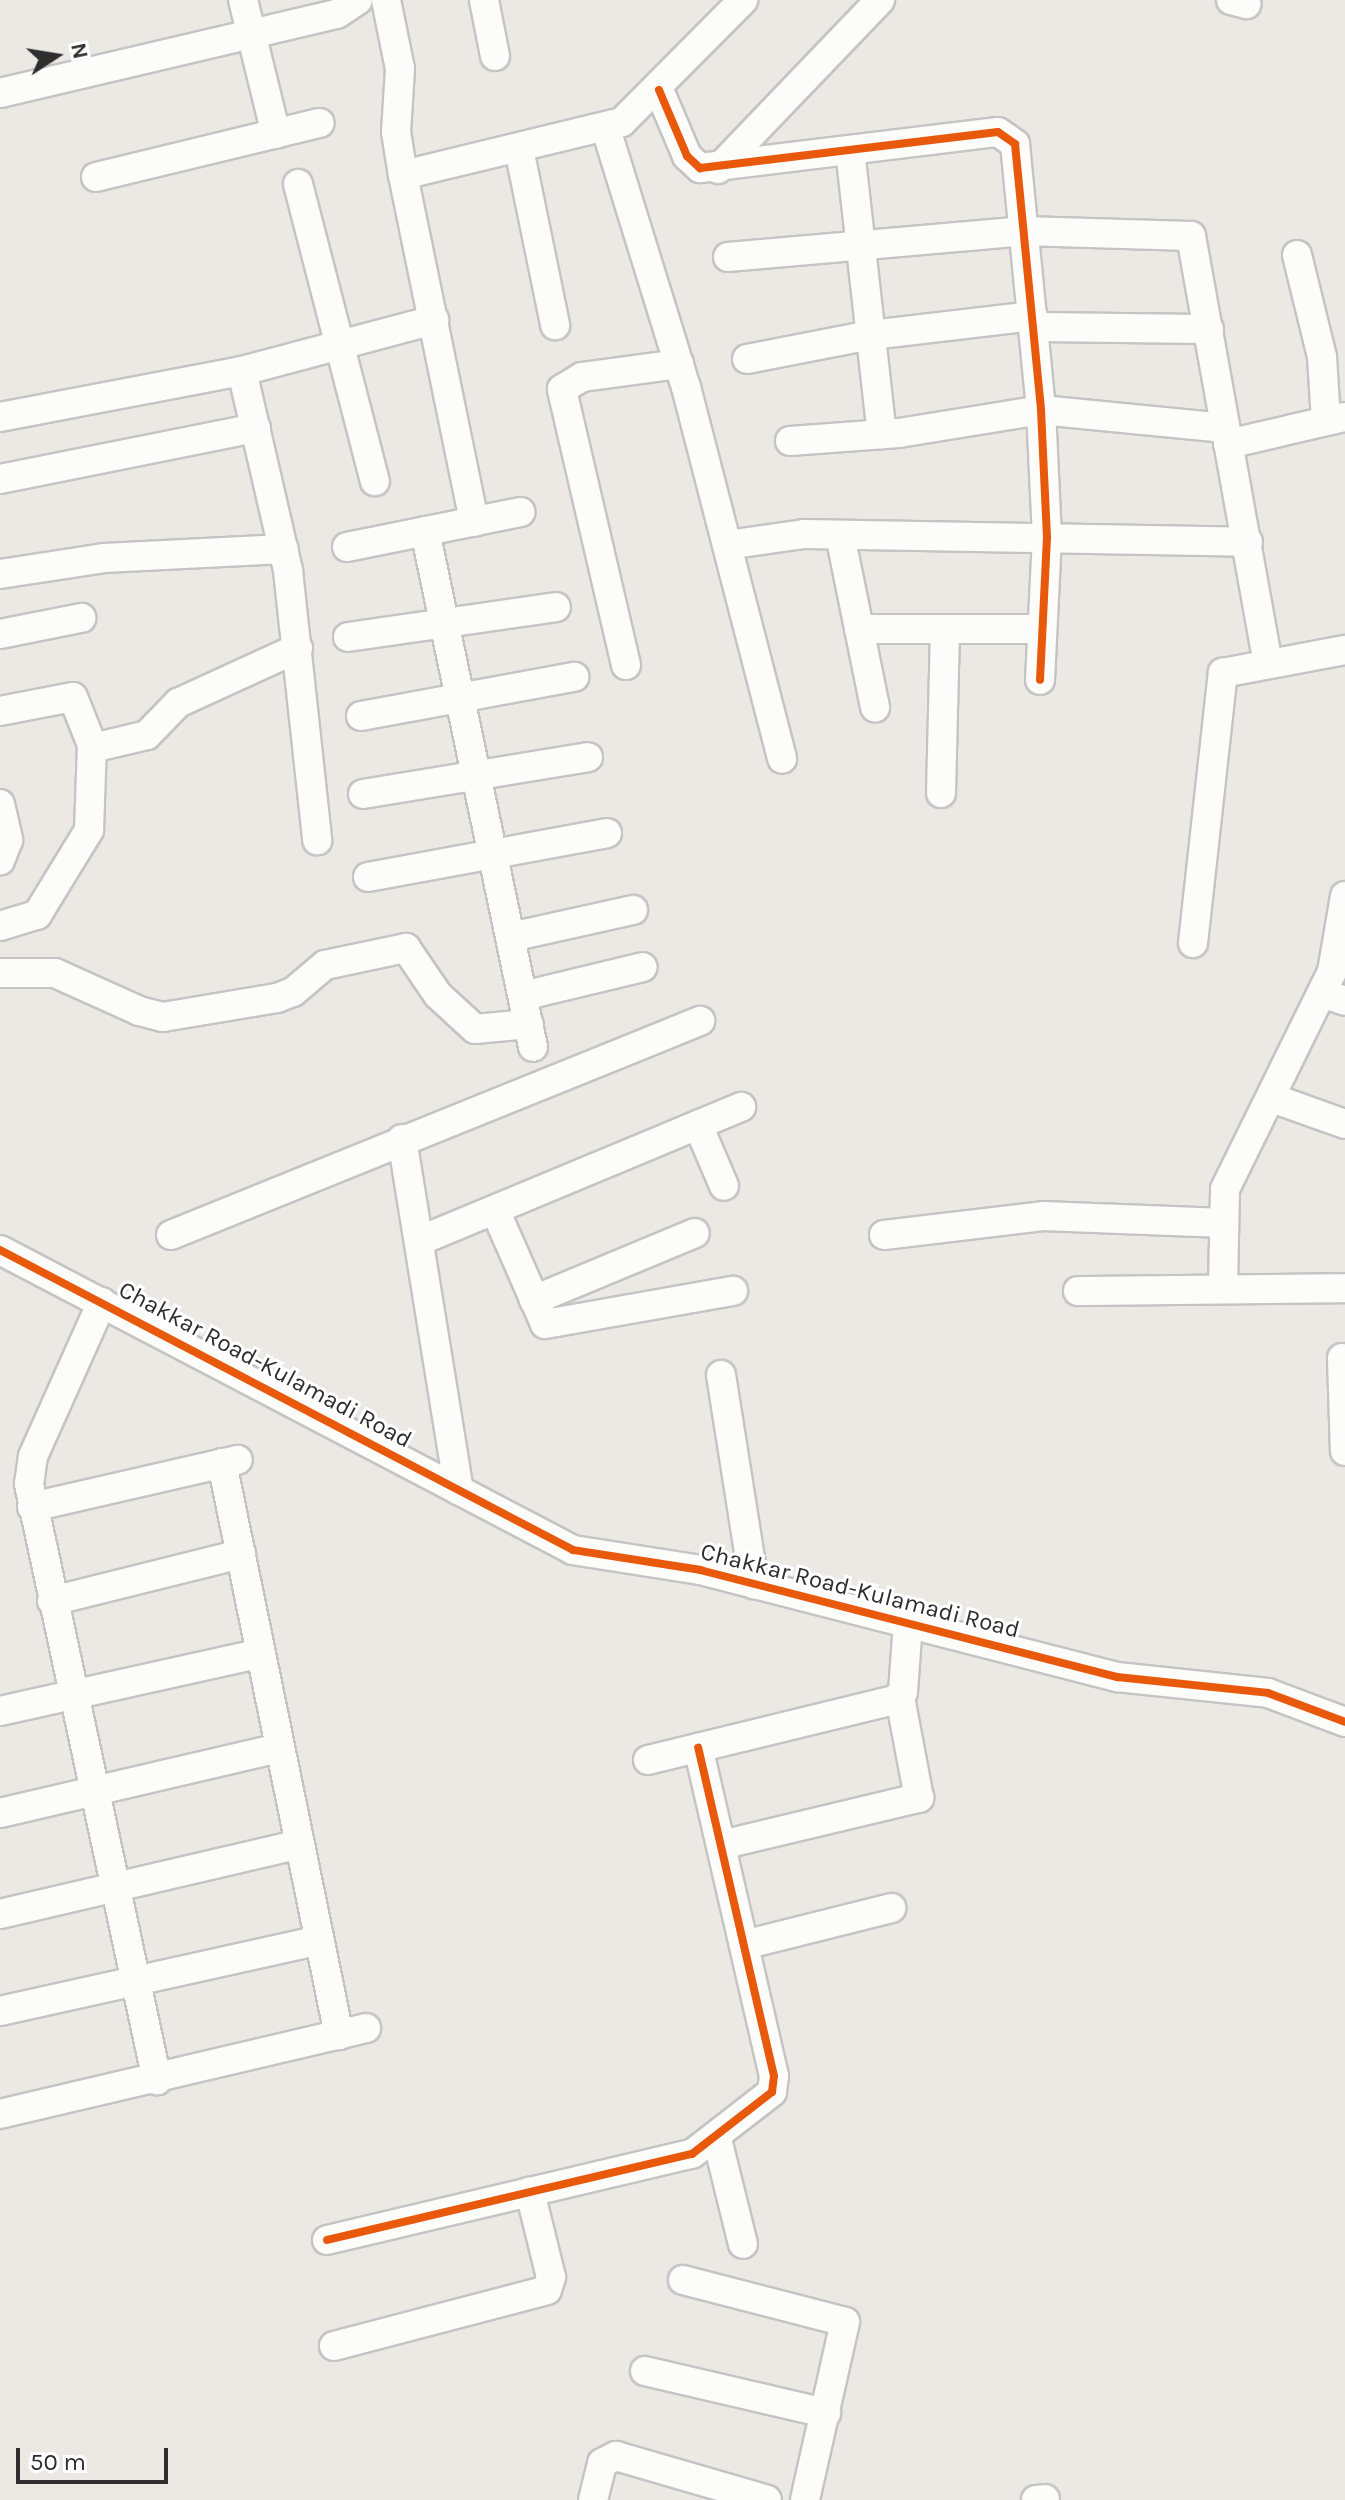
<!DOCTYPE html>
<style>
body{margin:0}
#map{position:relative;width:1345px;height:2500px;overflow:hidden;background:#ece8e4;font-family:Karla,sans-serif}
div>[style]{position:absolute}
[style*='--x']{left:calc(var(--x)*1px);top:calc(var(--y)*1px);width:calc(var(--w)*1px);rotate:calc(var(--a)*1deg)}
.roads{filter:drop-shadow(2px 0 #c5c4c5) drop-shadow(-2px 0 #c5c4c5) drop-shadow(0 2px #c5c4c5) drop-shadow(0 -2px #c5c4c5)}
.minor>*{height:28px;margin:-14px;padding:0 14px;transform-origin:14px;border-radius:14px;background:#fcfcfb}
.cycleway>*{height:8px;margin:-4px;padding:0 4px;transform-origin:4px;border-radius:4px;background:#e8590c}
span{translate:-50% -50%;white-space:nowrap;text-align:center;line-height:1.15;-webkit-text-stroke:6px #fff;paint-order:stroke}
.street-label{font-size:24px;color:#2e2e2e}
.north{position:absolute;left:16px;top:16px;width:80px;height:80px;-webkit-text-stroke:6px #fff;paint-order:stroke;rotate:78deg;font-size:22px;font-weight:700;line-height:32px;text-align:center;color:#2e2e2e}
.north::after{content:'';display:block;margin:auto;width:28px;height:36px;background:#2e2e2e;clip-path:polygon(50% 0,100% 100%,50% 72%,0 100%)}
.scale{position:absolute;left:16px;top:2448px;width:152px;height:36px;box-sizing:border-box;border:4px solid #2e2e2e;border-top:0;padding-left:10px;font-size:24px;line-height:28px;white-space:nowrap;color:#2e2e2e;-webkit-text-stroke:6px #fff;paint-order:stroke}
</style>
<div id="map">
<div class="roads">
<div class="minor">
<i style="--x:243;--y:0;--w:138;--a:76.2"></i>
<i style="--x:386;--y:0;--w:70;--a:78.5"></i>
<i style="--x:400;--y:69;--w:63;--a:93.6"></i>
<i style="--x:396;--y:132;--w:44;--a:80.8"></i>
<i style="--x:403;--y:175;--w:354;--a:78.4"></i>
<i style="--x:484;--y:0;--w:57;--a:78.9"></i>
<i style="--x:1231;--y:0;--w:16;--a:15"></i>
<i style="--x:659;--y:90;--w:72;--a:67"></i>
<i style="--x:687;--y:156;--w:18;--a:43"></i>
<i style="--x:700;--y:168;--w:300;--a:-6.9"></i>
<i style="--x:998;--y:132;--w:21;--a:35"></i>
<i style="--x:1015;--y:144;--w:267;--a:84.4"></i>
<i style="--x:1041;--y:410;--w:127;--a:87.3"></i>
<i style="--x:1047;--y:537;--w:143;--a:92.8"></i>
<i style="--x:0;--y:93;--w:346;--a:-13.2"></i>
<i style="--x:337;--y:14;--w:25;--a:-34"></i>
<i style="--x:606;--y:129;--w:270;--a:72.8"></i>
<i style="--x:686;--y:387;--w:384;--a:75.5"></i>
<i style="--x:519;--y:149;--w:180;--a:78.4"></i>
<i style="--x:850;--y:150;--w:286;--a:83.6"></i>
<i style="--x:718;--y:169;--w:234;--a:-46.2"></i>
<i style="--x:403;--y:175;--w:225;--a:-13.6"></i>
<i style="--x:622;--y:122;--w:172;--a:-45.2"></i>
<i style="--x:96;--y:177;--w:230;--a:-13.6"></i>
<i style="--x:298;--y:184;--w:307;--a:75.5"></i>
<i style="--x:1297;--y:255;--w:105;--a:76.2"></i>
<i style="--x:1322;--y:357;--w:64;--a:86.4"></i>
<i style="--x:728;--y:257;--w:296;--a:-5"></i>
<i style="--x:1023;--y:231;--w:168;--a:1.7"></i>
<i style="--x:1191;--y:236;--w:433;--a:79.8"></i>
<i style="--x:1034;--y:327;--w:175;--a:0.7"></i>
<i style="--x:747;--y:359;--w:126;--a:-11"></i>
<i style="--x:871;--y:335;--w:163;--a:-6.7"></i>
<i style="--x:242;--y:371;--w:205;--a:77"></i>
<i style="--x:288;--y:571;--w:271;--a:83.8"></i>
<i style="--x:0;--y:417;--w:246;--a:-10.8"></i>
<i style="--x:242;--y:371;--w:199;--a:-14.9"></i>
<i style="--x:790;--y:441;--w:109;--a:-4.2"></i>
<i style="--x:899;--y:433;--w:144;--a:-9.2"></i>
<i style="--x:1041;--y:410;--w:185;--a:5.6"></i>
<i style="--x:1228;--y:444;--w:119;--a:-13.1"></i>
<i style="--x:0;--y:479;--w:261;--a:-11.3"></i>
<i style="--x:425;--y:531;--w:527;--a:78.18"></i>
<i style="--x:840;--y:535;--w:176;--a:78.5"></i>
<i style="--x:727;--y:545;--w:78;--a:-8.1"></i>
<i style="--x:804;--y:534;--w:444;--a:1"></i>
<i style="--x:347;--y:547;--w:177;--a:-11.4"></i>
<i style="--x:0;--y:574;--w:105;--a:-8.7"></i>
<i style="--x:104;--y:558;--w:180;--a:-2.9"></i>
<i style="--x:859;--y:629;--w:183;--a:0"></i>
<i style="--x:0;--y:634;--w:83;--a:-11.2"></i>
<i style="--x:348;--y:637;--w:210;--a:-8.2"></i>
<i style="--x:626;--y:665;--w:283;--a:-103.1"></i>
<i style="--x:562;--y:389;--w:23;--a:-31"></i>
<i style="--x:582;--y:377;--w:98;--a:-7.6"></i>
<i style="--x:0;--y:711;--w:74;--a:-10.9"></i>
<i style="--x:73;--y:697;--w:52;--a:68.4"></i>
<i style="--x:92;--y:745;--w:9;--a:6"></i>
<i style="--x:101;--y:746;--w:47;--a:-13.4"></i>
<i style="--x:147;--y:735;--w:45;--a:-45.9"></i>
<i style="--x:178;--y:703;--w:132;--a:-24.6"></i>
<i style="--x:361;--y:716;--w:217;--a:-10.4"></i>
<i style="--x:941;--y:793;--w:163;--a:-88.6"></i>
<i style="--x:363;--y:794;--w:228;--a:-9.3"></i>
<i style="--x:0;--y:804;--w:37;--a:77"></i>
<i style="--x:8;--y:840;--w:22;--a:111"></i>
<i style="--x:368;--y:877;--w:243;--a:-10.4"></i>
<i style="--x:0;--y:926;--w:39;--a:-17"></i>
<i style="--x:37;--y:915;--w:100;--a:-58.5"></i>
<i style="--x:89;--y:830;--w:85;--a:-88"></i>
<i style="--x:511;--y:937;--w:125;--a:-12.5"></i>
<i style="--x:1193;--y:943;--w:272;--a:-83.7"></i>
<i style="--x:1223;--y:673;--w:124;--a:-10.7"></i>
<i style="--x:0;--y:973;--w:55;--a:0"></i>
<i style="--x:55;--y:973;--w:92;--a:24.3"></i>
<i style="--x:139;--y:1011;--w:25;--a:14"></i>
<i style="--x:163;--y:1017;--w:116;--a:-9.5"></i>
<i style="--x:277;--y:998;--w:17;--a:-21"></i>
<i style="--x:293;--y:992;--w:42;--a:-40.2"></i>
<i style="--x:325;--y:965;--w:83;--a:-11.9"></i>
<i style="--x:406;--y:948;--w:57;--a:55.8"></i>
<i style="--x:438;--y:995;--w:50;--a:42.6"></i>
<i style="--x:475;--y:1029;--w:54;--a:-5.3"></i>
<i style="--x:1322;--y:993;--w:24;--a:19"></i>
<i style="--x:523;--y:996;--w:123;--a:-13.6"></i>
<i style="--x:1272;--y:1098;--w:77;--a:19.6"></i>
<i style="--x:698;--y:1125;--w:66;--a:66.9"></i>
<i style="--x:402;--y:1139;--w:356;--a:80.8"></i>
<i style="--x:495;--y:1210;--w:124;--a:66.3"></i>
<i style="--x:545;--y:1324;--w:191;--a:-10"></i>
<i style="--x:171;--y:1235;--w:571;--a:-22.03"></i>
<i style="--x:884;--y:1235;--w:160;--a:-6.8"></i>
<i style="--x:1043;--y:1216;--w:181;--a:2.2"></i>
<i style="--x:419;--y:1241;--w:349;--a:-22.6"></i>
<i style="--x:0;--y:1250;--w:647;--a:27.63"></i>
<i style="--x:573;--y:1550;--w:129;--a:8.9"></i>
<i style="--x:700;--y:1570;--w:431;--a:14.4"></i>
<i style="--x:1117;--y:1677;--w:152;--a:6"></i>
<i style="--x:1268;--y:1693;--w:82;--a:20.6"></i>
<i style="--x:1223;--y:1286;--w:97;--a:-88.8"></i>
<i style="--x:1225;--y:1189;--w:242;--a:-63.8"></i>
<i style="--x:1332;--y:972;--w:77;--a:-80.3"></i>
<i style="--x:1078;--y:1291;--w:267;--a:-0.6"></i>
<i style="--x:534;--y:1300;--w:174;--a:-22.6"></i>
<i style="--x:102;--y:1302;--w:169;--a:114.1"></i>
<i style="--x:33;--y:1456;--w:28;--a:98"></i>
<i style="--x:29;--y:1484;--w:610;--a:77.88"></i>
<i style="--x:1342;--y:1358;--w:93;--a:88.2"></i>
<i style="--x:721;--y:1375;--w:212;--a:81"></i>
<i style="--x:222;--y:1463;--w:584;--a:78.44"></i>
<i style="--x:32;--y:1507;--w:211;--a:-12.9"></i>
<i style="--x:52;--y:1601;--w:195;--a:-14"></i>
<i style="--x:0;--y:1711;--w:267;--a:-12.5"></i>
<i style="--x:648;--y:1760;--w:254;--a:-13.7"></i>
<i style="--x:895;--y:1700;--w:11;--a:-45"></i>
<i style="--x:903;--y:1692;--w:69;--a:-85.9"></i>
<i style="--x:0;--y:1813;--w:287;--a:-13.1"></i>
<i style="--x:721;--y:1845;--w:204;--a:-13.4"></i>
<i style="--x:919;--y:1798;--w:103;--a:-100.7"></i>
<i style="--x:0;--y:1914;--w:308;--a:-13.1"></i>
<i style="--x:744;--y:1945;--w:152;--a:-14.1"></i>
<i style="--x:0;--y:2011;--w:327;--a:-12.5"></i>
<i style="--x:0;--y:2114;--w:376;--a:-13.2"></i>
<i style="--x:717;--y:2139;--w:108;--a:76.1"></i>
<i style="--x:327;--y:2240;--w:375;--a:-13.3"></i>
<i style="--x:692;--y:2154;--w:101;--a:-37.8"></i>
<i style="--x:772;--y:2092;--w:16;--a:-83"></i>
<i style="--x:774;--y:2076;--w:337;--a:-103"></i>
<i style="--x:683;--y:2280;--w:167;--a:14.5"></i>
<i style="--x:845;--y:2322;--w:182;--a:102.7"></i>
<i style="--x:334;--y:2346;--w:220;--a:-14.7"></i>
<i style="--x:547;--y:2290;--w:14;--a:-73"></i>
<i style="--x:551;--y:2277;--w:88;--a:-103.9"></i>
<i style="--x:645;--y:2371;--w:186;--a:13.1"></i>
<i style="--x:593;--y:2500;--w:38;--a:-76"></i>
<i style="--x:602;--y:2463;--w:16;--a:-27"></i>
<i style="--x:616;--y:2456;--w:157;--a:16.2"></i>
<i style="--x:1036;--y:2500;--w:9;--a:-6"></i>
</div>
</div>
<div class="cycleway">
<i style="--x:659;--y:90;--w:72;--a:67"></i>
<i style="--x:687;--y:156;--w:18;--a:43"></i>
<i style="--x:700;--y:168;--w:300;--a:-6.9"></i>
<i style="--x:998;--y:132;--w:21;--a:35"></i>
<i style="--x:1015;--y:144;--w:267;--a:84.4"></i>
<i style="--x:1041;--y:410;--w:127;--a:87.3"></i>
<i style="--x:1047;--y:537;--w:143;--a:92.8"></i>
<i style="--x:0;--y:1250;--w:647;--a:27.63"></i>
<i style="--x:573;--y:1550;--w:129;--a:8.9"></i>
<i style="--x:700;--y:1570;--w:431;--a:14.4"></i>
<i style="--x:1117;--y:1677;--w:152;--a:6"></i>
<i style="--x:1268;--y:1693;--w:82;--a:20.6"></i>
<i style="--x:327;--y:2240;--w:375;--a:-13.3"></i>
<i style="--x:692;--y:2154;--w:101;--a:-37.8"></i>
<i style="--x:772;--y:2092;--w:16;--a:-83"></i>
<i style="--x:774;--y:2076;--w:337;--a:-103"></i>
</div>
<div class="street-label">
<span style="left:265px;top:1365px;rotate:28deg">Chakkar Road-Kulamadi Road</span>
<span style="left:860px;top:1591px;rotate:14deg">Chakkar Road-Kulamadi Road</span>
</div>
<div class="north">N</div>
<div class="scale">50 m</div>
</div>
